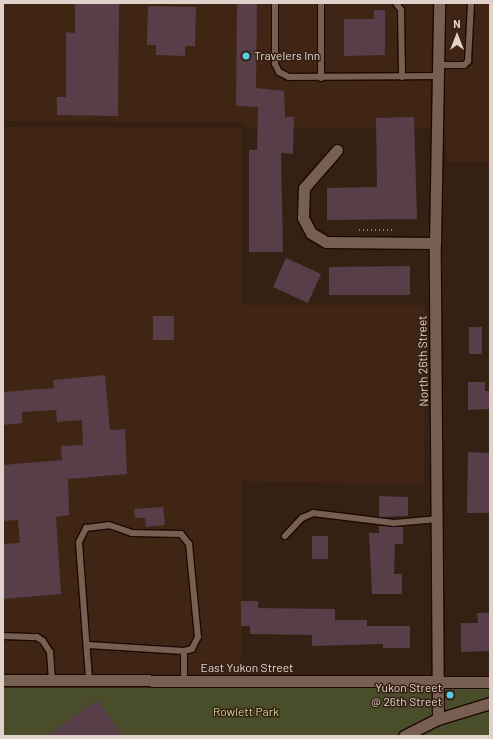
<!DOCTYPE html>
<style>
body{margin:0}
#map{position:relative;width:493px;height:739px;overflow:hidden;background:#352014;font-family:Barlow,sans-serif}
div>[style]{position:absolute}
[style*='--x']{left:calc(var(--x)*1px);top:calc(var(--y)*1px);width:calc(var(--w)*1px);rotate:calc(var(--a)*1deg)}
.built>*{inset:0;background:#402515}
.green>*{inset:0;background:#494d2a}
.building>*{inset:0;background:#573e48}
.path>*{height:2px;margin-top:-1px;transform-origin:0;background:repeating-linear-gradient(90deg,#8e7d73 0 1px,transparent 0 4px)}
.roads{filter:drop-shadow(1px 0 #1c0901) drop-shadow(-1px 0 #1c0901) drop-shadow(0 1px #1c0901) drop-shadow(0 -1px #1c0901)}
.service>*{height:6px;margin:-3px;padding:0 3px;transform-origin:3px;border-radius:3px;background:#775f51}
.minor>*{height:11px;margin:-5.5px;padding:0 5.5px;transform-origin:5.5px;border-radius:5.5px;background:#775f51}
.tertiary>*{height:11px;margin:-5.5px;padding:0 5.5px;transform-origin:5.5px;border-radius:5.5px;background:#775f51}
.dots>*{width:11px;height:11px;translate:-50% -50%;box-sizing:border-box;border:2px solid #352014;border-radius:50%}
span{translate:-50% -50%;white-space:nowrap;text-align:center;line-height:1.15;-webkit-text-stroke:3px #352014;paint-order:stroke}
.poi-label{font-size:12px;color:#e0d2ca}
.left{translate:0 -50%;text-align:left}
.right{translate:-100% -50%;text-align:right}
.street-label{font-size:12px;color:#e0d2ca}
.park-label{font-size:12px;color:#ccd588}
.frame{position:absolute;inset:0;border:4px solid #e0d2ca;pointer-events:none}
.north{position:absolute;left:437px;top:16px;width:40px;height:40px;-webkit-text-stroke:3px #352014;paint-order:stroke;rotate:0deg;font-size:11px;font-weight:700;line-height:16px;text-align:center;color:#e0d2ca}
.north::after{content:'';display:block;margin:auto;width:14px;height:18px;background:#e0d2ca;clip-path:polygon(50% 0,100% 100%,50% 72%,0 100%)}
</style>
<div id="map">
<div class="built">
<i style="clip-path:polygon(3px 3px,432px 3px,430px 128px,246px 128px,241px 122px,3px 121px)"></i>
<i style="clip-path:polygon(445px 3px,490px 3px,490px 162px,447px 162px,446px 129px,443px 128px)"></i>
<i style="clip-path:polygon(3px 127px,241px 128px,242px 305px,425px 305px,424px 485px,241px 481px,241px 675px,3px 673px)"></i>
</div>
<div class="green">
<i style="clip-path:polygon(3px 688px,490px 688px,490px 736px,3px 736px)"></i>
</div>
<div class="building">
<i style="clip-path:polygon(75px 3px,119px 3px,118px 116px,57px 115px,57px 97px,66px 97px,66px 32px,75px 33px)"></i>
<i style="clip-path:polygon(237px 3px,257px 3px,256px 88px,284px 91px,285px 117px,294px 117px,293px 154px,281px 153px,283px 252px,249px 252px,249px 150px,257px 150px,258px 107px,236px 106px)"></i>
<i style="clip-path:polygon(148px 6px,196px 7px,195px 46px,185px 46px,185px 56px,156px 55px,156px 45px,147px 45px)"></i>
<i style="clip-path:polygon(374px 10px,385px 10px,385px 55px,344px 56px,344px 19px,374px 19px)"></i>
<i style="clip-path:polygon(414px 117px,417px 219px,327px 220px,327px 188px,377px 187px,376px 118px)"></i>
<i style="clip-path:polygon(286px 258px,321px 274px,308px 303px,273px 287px)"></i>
<i style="clip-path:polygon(410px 266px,410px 295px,329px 295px,329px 267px)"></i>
<i style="clip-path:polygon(153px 316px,174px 316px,174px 340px,153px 340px)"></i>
<i style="clip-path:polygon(469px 327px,482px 327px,482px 354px,469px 354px)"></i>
<i style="clip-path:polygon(105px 375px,110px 430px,125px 429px,127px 474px,68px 479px,69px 515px,56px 517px,61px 594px,3px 599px,3px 544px,20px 543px,18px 520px,3px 521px,3px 465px,62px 460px,61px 446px,83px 445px,82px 420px,57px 422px,56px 410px,22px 412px,22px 423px,3px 425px,3px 392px,54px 388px,53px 380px)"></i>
<i style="clip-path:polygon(468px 382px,485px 382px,485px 391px,490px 391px,490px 409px,468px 410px)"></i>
<i style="clip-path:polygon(468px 452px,490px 453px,490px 513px,467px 513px)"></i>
<i style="clip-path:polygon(379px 496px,408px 497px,408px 516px,379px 517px)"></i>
<i style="clip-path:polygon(163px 507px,165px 525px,146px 527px,145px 518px,135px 518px,134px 509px)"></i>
<i style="clip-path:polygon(379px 526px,403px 527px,403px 544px,395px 544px,394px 574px,402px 574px,402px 594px,372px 594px,369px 533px,379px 533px)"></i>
<i style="clip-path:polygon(312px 536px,328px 536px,328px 559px,312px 559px)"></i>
<i style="clip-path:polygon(241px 601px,258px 601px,258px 608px,335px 609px,335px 620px,367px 620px,367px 626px,410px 626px,410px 648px,383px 648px,383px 644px,312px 646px,312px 635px,250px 634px,250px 626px,241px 626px)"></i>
<i style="clip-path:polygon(477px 613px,490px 613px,490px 651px,461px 652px,461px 623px,478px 623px)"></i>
<i style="clip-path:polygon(97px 700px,123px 736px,47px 736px)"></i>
</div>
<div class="path">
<i style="--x:359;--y:230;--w:34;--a:0"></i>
</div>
<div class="roads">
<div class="service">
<i style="--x:275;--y:3;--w:61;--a:90"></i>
<i style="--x:275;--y:64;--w:9;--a:63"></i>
<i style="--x:279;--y:72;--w:11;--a:27"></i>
<i style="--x:289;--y:77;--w:149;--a:-0.4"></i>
<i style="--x:321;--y:3;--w:75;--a:90"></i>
<i style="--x:396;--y:3;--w:9;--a:54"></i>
<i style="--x:401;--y:10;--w:67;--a:89.1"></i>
<i style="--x:438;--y:65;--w:26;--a:0"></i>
<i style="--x:464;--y:65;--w:6;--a:-45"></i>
<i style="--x:468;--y:61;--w:58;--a:-87"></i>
<i style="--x:285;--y:536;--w:25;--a:-47"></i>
<i style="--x:302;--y:518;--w:12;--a:-24"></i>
<i style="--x:313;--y:513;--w:82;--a:7"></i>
<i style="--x:394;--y:523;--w:44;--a:-5.2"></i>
<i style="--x:3;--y:636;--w:34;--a:2"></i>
<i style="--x:37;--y:637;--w:7;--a:34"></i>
<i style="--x:43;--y:641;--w:13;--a:58"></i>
<i style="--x:50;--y:652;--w:27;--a:86"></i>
<i style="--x:88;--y:645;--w:96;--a:3.6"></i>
<i style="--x:89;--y:679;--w:137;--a:-94.2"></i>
<i style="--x:79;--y:542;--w:16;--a:-63"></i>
<i style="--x:86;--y:528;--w:23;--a:-7"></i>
<i style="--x:109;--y:525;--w:24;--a:19"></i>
<i style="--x:132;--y:533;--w:49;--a:1.2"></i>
<i style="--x:181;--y:534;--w:13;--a:51"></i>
<i style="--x:189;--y:544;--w:93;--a:84.5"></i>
<i style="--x:198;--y:637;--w:13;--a:117"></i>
<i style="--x:192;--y:649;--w:8;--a:166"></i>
<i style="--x:184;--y:651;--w:29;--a:90"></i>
</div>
<div class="minor">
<i style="--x:337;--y:150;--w:50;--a:131"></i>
<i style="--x:304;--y:188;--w:30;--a:92"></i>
<i style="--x:303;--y:218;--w:17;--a:62"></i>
<i style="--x:311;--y:233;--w:17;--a:31"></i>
<i style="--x:326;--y:242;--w:109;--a:0.5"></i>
<i style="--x:3;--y:680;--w:487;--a:0.2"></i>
<i style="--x:438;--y:719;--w:476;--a:-90.4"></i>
<i style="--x:435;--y:243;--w:240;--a:-89"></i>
</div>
<div class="tertiary">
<i style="--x:404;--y:736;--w:38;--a:-27"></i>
<i style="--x:438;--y:719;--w:54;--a:-17.1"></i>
</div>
</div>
<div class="dots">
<i style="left:246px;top:56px;background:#59c8e4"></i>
<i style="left:450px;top:695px;background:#59c8e4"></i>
</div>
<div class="poi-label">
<span class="left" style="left:254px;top:56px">Travelers Inn</span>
<span class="right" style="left:442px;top:695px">Yukon Street<br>@ 26th Street</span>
</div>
<div class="street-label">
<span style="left:423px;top:361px;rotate:-91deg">North 26th Street</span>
<span style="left:247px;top:668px">East Yukon Street</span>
</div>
<div class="park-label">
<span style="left:246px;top:712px">Rowlett Park</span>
</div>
<div class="frame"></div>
<div class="north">N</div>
</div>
